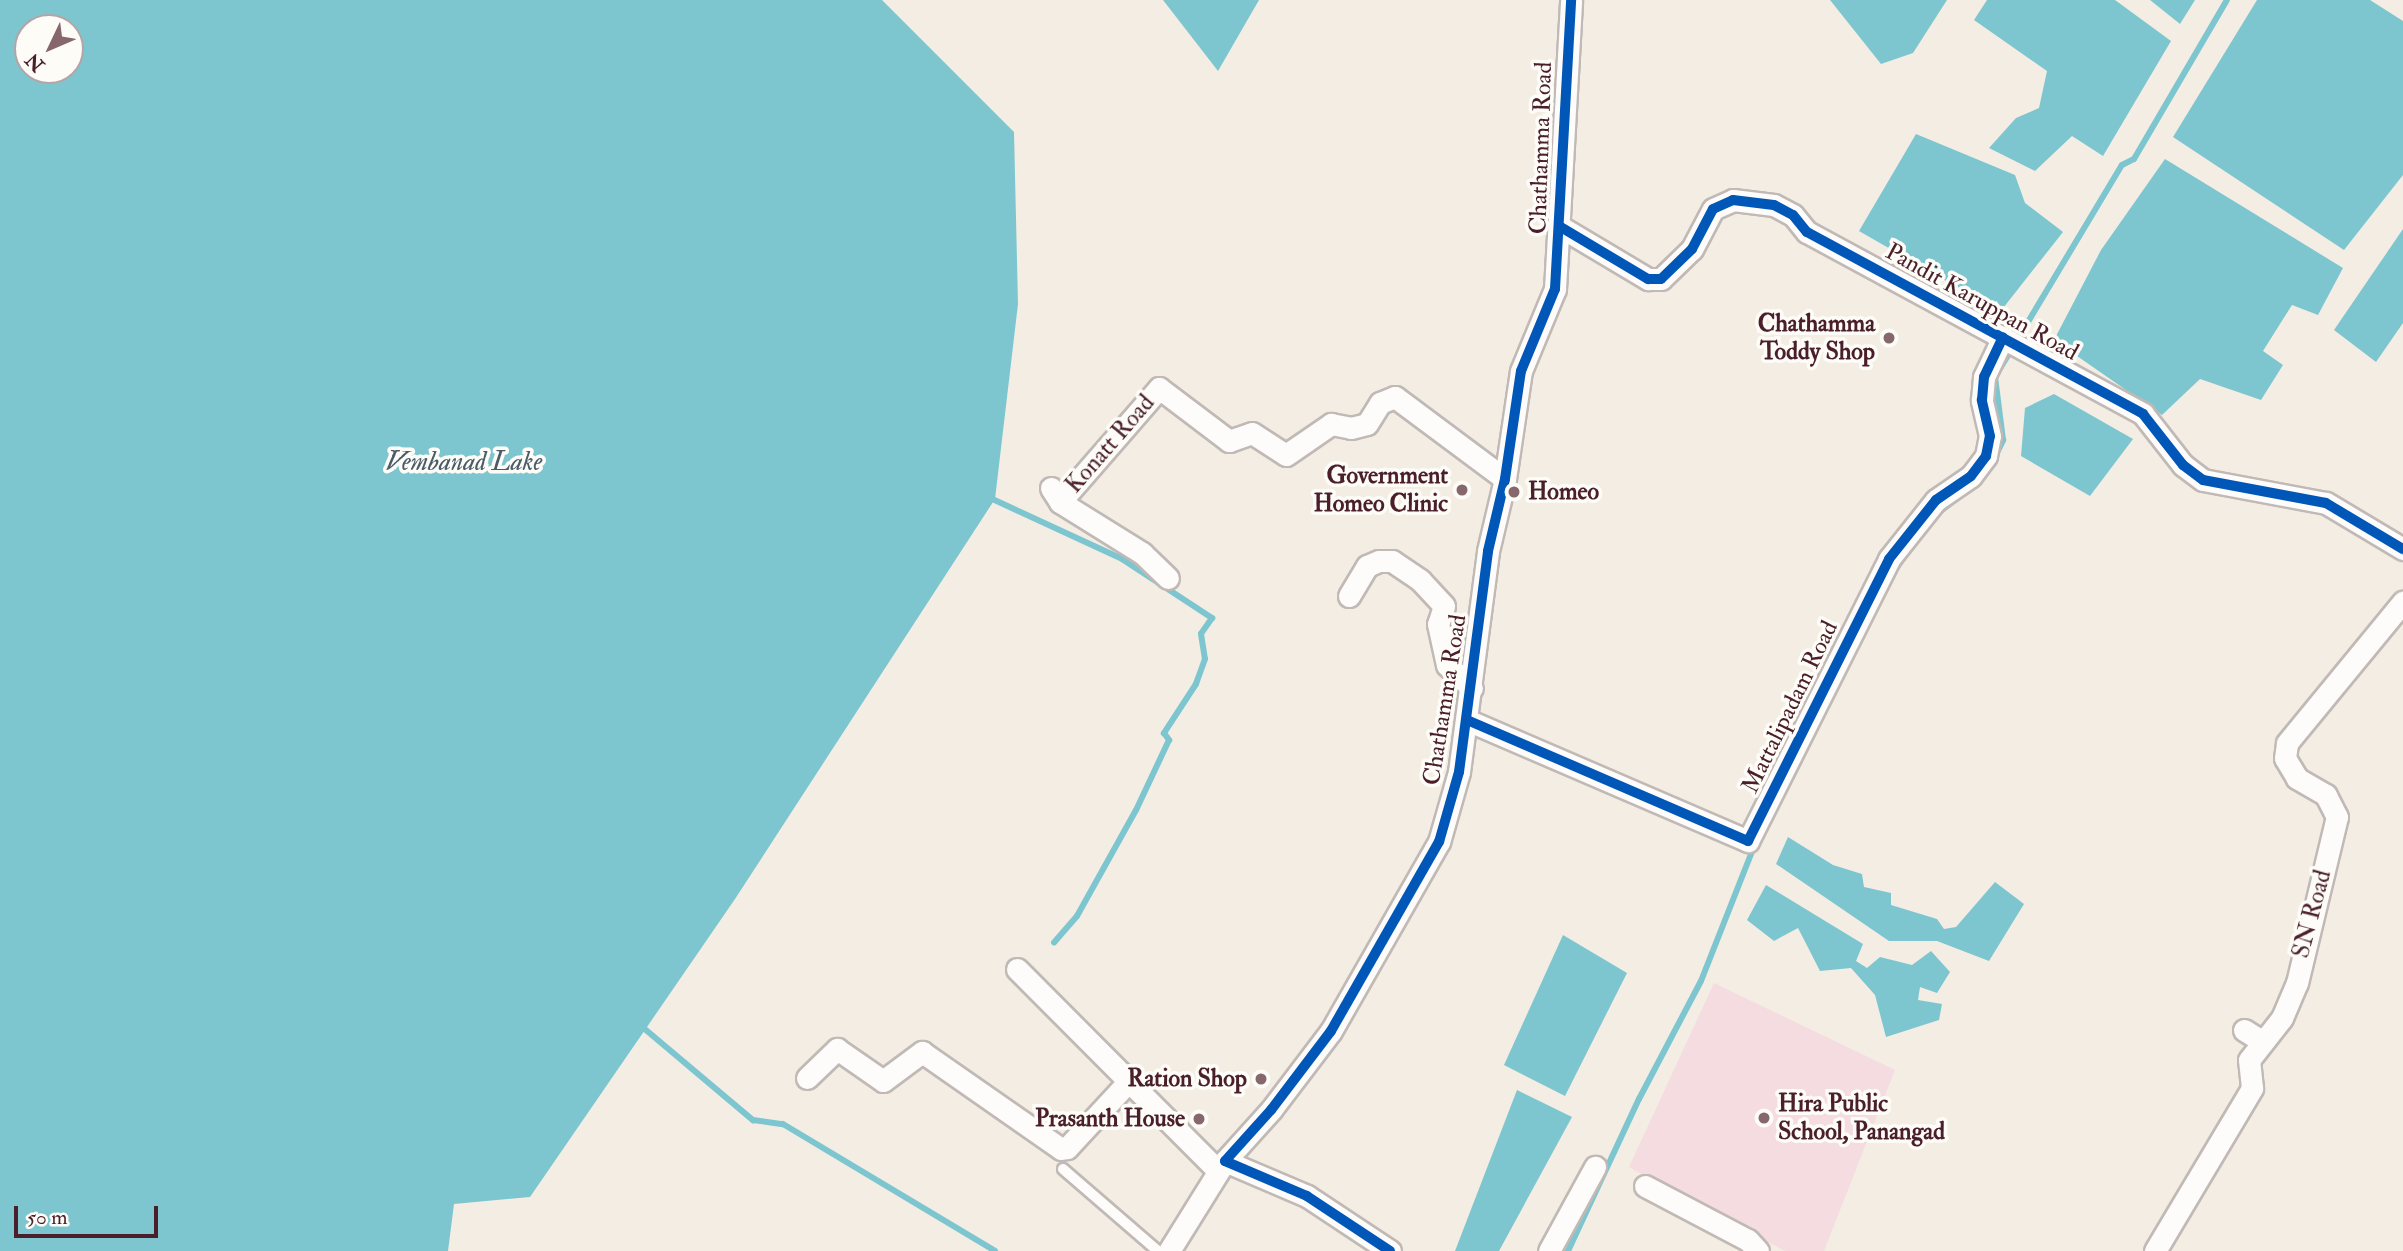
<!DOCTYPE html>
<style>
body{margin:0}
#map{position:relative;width:2403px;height:1251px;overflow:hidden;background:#f3ede4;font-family:"IM FELL Double Pica",serif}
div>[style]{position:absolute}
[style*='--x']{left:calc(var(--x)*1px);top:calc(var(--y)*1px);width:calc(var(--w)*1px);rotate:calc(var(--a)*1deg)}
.built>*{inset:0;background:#f4dce1}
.water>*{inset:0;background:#7dc6d0}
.stream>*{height:6px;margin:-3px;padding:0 3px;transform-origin:3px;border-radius:3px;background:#7dc6d0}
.roads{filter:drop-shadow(2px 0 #c1b9b5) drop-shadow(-2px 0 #c1b9b5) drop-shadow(0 2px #c1b9b5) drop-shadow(0 -2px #c1b9b5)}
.lane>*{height:10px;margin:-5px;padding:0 5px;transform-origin:5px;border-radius:5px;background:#fdfcfb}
.street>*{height:21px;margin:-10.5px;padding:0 10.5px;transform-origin:10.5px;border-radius:10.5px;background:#fdfcfb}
.cycleway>*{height:10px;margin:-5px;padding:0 5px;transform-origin:5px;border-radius:5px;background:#0057b8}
.dots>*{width:19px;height:19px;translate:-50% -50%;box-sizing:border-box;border:4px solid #fdfcf7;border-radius:50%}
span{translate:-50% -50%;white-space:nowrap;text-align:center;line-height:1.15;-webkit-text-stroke:7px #fdfcf7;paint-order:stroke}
.street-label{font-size:24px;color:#4a1f2b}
.poi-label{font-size:24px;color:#4a1f2b;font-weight:700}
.right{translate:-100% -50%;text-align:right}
.left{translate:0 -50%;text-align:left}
.water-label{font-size:26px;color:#4a5b6a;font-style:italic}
.north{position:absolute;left:14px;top:14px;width:70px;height:70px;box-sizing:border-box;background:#fdfcf7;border:2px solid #b5a4a5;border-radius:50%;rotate:226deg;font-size:19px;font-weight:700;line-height:28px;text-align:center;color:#4a1f2b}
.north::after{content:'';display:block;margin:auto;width:24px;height:32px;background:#85676c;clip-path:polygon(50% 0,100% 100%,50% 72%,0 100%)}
.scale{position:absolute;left:14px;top:1206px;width:144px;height:32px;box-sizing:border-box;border:4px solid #4a1f2b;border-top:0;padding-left:9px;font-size:21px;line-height:24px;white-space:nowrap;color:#4a1f2b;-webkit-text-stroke:5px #fdfcf7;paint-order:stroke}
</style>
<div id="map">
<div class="built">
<i style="clip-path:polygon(1714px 983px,1895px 1070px,1824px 1251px,1785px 1251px,1629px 1167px)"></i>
</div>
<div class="water">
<i style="clip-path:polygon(evenodd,0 0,882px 0,1014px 132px,1018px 304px,995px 499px,735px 899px,530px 1197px,454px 1204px,448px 1251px,0 1251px,0 0,28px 28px,70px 28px,70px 70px,28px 70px,28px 28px)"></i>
<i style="clip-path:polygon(1163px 0,1259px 0,1218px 71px)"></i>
<i style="clip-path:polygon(1830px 0,1947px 0,1913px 53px,1881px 64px)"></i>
<i style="clip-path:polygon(1987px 0,2115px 0,2171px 41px,2103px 156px,2072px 136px,2035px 171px,1989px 148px,2016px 118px,2039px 108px,2047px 71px,1974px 20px)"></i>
<i style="clip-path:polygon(2150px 0,2195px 0,2180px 24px)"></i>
<i style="clip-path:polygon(2257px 0,2370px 0,2403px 21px,2403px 175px,2344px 250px,2173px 137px)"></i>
<i style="clip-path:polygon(1916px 134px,2015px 175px,2025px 203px,2063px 232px,2000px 312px,1859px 231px)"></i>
<i style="clip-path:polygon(2165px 159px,2343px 268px,2318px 315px,2292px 305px,2263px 351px,2283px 365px,2261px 400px,2200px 379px,2162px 415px,2054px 340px,2101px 250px)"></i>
<i style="clip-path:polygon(2403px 229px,2403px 323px,2376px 362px,2334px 330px)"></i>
<i style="clip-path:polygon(2054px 394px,2133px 439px,2090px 496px,2021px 456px,2025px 408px)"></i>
<i style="clip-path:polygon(1788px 837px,1833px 865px,1862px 874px,1864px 887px,1891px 893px,1891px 905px,1937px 919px,1944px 929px,1956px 927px,1995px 882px,2024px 904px,1989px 961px,1937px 941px,1889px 941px,1776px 864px)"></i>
<i style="clip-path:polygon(1766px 885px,1863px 944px,1856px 961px,1867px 968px,1880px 957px,1912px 965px,1931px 951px,1950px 972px,1937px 993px,1920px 987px,1918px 1000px,1942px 1004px,1939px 1020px,1886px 1037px,1875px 995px,1851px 968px,1820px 971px,1798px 928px,1774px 941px,1747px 920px)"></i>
<i style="clip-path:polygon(1563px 935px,1627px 973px,1565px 1096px,1504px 1065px)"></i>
<i style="clip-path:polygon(1517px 1090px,1572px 1117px,1499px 1251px,1455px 1251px)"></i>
</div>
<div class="stream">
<i style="--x:1991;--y:465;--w:28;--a:-64"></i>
<i style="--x:2003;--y:440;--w:64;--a:-97.2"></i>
<i style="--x:1995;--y:377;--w:247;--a:-59.1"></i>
<i style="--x:2122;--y:165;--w:13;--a:-27"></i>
<i style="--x:2134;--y:159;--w:184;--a:-59.7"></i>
<i style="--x:988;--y:497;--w:148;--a:24.8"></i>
<i style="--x:1122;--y:559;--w:108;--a:33.2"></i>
<i style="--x:1212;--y:618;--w:19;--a:125"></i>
<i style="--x:1201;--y:634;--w:25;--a:81"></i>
<i style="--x:1205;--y:659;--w:27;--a:110"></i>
<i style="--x:1196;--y:684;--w:59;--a:123.1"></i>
<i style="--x:1164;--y:733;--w:9;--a:54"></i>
<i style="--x:1169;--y:740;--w:77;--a:115.2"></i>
<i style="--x:1136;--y:810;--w:121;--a:119.1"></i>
<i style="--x:1077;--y:916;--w:35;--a:131"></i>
<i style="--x:1937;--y:514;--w:31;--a:-38"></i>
<i style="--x:1893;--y:573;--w:32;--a:-55"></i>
<i style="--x:1779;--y:801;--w:45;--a:-62.3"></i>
<i style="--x:640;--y:1025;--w:148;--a:40.1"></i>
<i style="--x:753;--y:1120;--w:30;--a:8"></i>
<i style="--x:783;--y:1124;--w:247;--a:30.9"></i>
<i style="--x:1568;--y:1251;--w:168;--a:-65"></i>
<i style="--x:1639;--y:1099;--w:133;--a:-62.3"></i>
<i style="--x:1701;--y:981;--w:147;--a:-68.5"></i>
</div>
<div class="roads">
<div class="lane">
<i style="--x:1063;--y:1169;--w:125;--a:40.8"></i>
</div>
<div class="street">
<i style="--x:1559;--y:226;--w:104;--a:30.8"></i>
<i style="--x:1648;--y:279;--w:13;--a:0"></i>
<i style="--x:1661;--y:279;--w:43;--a:-44.1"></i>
<i style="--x:1692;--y:249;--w:45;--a:-62.3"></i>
<i style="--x:1713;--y:209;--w:22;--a:-24"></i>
<i style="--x:1733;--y:200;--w:41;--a:7"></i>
<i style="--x:1774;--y:205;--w:21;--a:28"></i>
<i style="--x:1793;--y:215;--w:22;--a:51"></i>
<i style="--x:1807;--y:232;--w:382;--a:28.4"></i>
<i style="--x:2143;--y:414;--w:65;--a:51.9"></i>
<i style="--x:2183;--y:465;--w:25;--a:37"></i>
<i style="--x:2203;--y:480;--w:125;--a:10.6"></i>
<i style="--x:2326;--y:503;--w:90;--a:30.9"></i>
<i style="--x:1051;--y:488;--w:17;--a:57"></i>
<i style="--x:1060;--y:502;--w:97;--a:31.9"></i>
<i style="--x:1142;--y:553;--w:36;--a:44"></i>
<i style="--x:1060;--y:502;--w:151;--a:-49"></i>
<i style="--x:1159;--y:388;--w:88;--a:37.1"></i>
<i style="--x:1229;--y:441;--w:24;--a:-19"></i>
<i style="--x:1252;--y:433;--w:40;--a:32.9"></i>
<i style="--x:1286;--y:455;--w:55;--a:-34.6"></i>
<i style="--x:1331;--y:424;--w:20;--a:11"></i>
<i style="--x:1351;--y:428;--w:16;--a:-14"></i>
<i style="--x:1367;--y:424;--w:25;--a:-58"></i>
<i style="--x:1380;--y:403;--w:16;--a:-22"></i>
<i style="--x:1395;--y:397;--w:137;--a:36.7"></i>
<i style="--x:1349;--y:596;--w:35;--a:-59"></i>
<i style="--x:1367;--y:566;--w:13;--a:-23"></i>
<i style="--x:1379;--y:561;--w:13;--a:0"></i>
<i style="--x:1392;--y:561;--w:34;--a:34"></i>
<i style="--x:1420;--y:580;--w:35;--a:47"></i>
<i style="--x:1444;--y:606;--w:19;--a:108"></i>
<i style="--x:1438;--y:624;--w:42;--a:77.6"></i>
<i style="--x:1447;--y:665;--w:34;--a:43"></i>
<i style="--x:1467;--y:720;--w:306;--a:23.3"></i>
<i style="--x:1748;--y:841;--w:315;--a:-63.4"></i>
<i style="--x:1889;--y:559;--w:75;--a:-51.5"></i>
<i style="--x:1936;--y:500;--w:42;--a:-34.4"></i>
<i style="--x:1971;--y:476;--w:25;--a:-53"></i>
<i style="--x:1986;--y:456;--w:20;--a:-79"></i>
<i style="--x:1990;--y:436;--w:37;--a:-103"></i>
<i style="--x:1982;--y:400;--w:23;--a:-85"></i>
<i style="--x:1984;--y:377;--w:44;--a:-64.6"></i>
<i style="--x:1017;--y:969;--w:285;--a:45.1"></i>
<i style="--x:2244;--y:1030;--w:22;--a:32"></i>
<i style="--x:807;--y:1078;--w:42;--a:-44"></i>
<i style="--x:837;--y:1049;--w:56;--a:34.8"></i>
<i style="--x:883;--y:1081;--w:49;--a:-36.6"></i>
<i style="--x:922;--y:1052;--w:169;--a:34.9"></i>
<i style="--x:1061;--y:1149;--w:6;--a:-9"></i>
<i style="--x:1067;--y:1148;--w:91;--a:-47.2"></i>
<i style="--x:1645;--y:1186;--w:116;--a:27.7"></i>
<i style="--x:1748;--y:1240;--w:15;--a:48"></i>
<i style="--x:1169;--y:1251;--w:106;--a:-58.1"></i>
<i style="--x:1390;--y:1251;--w:100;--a:-146.5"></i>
<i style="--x:1307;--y:1196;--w:89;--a:-156.9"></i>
<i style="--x:1225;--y:1161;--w:69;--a:-48"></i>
<i style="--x:1271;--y:1110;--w:99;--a:-52.8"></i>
<i style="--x:1331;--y:1031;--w:218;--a:-60.3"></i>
<i style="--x:1439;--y:842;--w:73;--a:-74.1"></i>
<i style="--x:1459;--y:772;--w:223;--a:-82.5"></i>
<i style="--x:1488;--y:551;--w:74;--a:-76.7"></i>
<i style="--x:1505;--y:479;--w:109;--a:-81.6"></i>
<i style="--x:1521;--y:371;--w:89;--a:-67.5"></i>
<i style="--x:1555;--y:289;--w:289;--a:-86.8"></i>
<i style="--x:1549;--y:1251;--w:96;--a:-61.3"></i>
<i style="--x:2155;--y:1251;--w:190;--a:-59.2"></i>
<i style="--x:2252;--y:1088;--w:28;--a:-96"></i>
<i style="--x:2249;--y:1060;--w:53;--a:-51.8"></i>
<i style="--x:2282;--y:1018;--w:38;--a:-67"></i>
<i style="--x:2297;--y:983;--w:171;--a:-76.5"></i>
<i style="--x:2337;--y:817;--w:25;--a:-117"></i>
<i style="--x:2326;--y:795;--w:34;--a:-150"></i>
<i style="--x:2297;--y:778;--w:23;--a:-121"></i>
<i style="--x:2285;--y:758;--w:15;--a:-82"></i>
<i style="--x:2287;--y:743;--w:183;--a:-50.6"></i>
</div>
</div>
<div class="cycleway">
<i style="--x:1559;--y:226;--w:104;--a:30.8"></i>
<i style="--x:1648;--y:279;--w:13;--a:0"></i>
<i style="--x:1661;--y:279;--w:43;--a:-44.1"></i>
<i style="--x:1692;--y:249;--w:45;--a:-62.3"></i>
<i style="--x:1713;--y:209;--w:22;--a:-24"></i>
<i style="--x:1733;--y:200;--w:41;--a:7"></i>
<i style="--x:1774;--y:205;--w:21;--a:28"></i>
<i style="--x:1793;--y:215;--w:22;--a:51"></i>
<i style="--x:1807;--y:232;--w:382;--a:28.4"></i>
<i style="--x:2143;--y:414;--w:65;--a:51.9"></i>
<i style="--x:2183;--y:465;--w:25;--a:37"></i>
<i style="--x:2203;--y:480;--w:125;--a:10.6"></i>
<i style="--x:2326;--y:503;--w:90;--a:30.9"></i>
<i style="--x:1467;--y:720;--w:306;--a:23.3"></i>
<i style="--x:1748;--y:841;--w:315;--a:-63.4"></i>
<i style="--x:1889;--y:559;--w:75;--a:-51.5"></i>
<i style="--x:1936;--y:500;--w:42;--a:-34.4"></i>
<i style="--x:1971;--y:476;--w:25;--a:-53"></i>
<i style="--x:1986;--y:456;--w:20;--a:-79"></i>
<i style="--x:1990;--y:436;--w:37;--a:-103"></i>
<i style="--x:1982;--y:400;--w:23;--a:-85"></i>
<i style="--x:1984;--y:377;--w:44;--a:-64.6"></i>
<i style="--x:1390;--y:1251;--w:100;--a:-146.5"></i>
<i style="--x:1307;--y:1196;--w:89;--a:-156.9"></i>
<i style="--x:1225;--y:1161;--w:69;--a:-48"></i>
<i style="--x:1271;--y:1110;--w:99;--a:-52.8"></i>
<i style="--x:1331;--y:1031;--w:218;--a:-60.3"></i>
<i style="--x:1439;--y:842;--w:73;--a:-74.1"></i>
<i style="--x:1459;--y:772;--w:223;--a:-82.5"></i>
<i style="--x:1488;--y:551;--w:74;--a:-76.7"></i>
<i style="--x:1505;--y:479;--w:109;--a:-81.6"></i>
<i style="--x:1521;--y:371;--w:89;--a:-67.5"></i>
<i style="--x:1555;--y:289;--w:289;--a:-86.8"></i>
</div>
<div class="dots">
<i style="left:1889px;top:338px;background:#85676c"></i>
<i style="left:1462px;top:490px;background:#85676c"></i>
<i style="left:1514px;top:492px;background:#85676c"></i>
<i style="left:1261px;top:1079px;background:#85676c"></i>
<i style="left:1764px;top:1118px;background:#85676c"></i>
<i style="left:1199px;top:1119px;background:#85676c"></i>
</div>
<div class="street-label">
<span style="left:1541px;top:148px;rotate:-88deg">Chathamma Road</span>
<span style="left:1982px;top:302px;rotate:29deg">Pandit Karuppan Road</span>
<span style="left:1110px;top:444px;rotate:-49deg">Konatt Road</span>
<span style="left:1445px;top:700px;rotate:-81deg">Chathamma Road</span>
<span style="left:1790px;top:707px;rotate:-64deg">Mattalipadam Road</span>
<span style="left:2312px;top:914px;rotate:-75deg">SN Road</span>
</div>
<div class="poi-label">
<span class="right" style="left:1875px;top:338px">Chathamma<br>Toddy Shop</span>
<span class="right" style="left:1448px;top:490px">Government<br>Homeo Clinic</span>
<span class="left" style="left:1528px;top:492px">Homeo</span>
<span class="right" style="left:1247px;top:1079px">Ration Shop</span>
<span class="left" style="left:1778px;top:1118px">Hira Public<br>School, Panangad</span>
<span class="right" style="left:1185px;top:1119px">Prasanth House</span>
</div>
<div class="water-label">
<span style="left:464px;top:463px">Vembanad Lake</span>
</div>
<div class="north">N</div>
<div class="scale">50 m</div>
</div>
